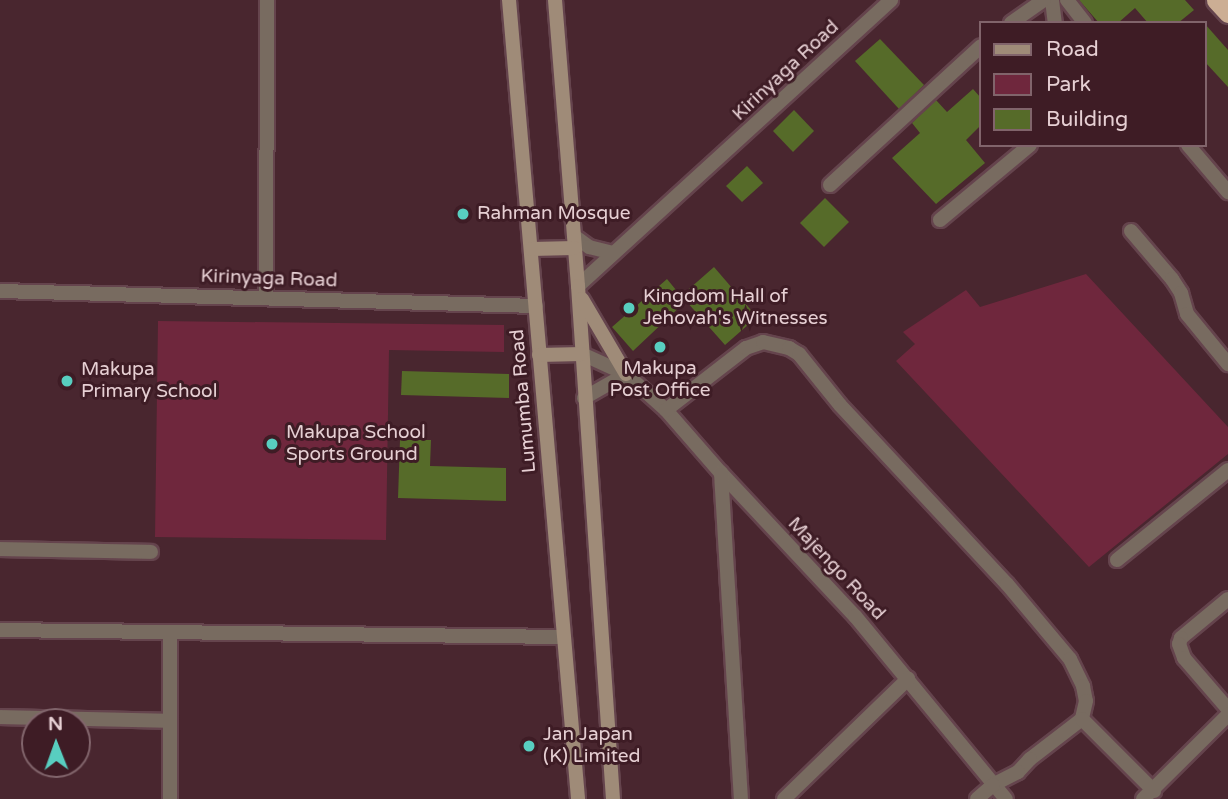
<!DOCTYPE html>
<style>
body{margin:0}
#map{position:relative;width:1228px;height:799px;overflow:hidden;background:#49262f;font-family:"Varela Round",sans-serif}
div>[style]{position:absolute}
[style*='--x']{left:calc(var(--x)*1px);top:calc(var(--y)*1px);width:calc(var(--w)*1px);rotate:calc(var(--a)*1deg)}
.green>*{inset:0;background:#6f273d}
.building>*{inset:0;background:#566b29}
.roads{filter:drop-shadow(2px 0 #65444d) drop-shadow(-2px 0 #65444d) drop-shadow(0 2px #65444d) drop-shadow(0 -2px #65444d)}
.minor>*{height:14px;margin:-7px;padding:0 7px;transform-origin:7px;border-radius:7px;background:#786b60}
.secondary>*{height:14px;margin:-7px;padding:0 7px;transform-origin:7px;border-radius:7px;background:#9f8b78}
.trunk>*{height:19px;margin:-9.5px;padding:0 9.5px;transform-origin:9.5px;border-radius:9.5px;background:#ccae94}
.dots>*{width:19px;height:19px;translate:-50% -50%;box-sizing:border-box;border:4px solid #3e1c25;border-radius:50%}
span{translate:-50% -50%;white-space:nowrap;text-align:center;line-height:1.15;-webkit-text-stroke:6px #3e1c25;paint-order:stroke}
.street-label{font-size:19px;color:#e6cfd3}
.poi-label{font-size:19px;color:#e6cfd3}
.left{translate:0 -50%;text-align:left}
.legend{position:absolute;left:979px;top:21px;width:228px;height:126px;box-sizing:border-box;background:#3e1c25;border:2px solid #81646b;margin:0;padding:9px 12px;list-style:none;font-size:21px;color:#e6cfd3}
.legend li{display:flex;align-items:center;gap:14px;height:35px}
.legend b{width:35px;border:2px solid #81646b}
.north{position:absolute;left:21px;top:708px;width:70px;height:70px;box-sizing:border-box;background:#3e1c25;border:2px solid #81646b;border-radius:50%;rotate:359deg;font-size:19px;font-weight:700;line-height:28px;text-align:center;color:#e6cfd3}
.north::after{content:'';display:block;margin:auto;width:24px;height:32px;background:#58cec0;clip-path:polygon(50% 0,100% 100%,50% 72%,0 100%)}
</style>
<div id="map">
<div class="green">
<i style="clip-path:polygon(1086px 274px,1228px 427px,1228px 454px,1089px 567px,896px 361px,915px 344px,903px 332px,966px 290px,980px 307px)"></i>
<i style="clip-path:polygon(158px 321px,504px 325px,504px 352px,389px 350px,386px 540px,155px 537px)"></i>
</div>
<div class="building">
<i style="clip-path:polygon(1079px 0,1185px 0,1194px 10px,1178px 23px,1148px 23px,1135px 8px,1118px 23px,1099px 23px)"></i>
<i style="clip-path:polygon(1205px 24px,1228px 50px,1228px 87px,1205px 62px)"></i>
<i style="clip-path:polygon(880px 39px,924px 85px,899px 109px,855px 61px)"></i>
<i style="clip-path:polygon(973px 89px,981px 98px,981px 125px,966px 140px,985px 163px,936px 204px,892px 158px,920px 133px,912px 123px,936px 100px,947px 112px)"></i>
<i style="clip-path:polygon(794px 110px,814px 131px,793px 152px,773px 131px)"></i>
<i style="clip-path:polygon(747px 166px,763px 183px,742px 202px,726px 186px)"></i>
<i style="clip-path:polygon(825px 198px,849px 222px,824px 247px,800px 223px)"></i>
<i style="clip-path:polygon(714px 267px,757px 317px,725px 345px,686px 301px,633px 351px,612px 327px,667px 279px,681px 296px)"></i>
<i style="clip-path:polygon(402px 371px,509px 374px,509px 398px,401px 395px)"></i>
<i style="clip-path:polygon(400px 440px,431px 440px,430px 466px,506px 468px,506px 501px,398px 498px)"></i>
</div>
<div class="roads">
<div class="minor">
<i style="--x:1052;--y:0;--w:23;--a:83"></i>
<i style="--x:1067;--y:0;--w:29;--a:52"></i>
<i style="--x:1011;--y:23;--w:40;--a:-34.9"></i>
<i style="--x:1188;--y:145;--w:62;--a:49.6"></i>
<i style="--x:830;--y:185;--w:205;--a:-42.6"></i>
<i style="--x:940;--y:220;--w:117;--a:-39.8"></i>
<i style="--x:1131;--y:231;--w:63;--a:49.5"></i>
<i style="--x:1172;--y:279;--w:17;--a:57"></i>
<i style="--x:1181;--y:293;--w:22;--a:74"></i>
<i style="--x:1187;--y:314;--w:65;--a:50.6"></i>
<i style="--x:574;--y:236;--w:19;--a:36"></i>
<i style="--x:589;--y:247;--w:25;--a:14"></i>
<i style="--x:578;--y:286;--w:424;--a:-42.4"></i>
<i style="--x:0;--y:291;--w:536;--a:1.6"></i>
<i style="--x:266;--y:298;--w:298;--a:-89.8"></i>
<i style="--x:582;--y:354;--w:48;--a:24.4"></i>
<i style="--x:626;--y:374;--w:54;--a:42"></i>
<i style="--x:666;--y:410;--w:84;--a:48.9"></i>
<i style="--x:721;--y:473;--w:196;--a:46.9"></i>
<i style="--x:855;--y:616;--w:237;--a:50.5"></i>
<i style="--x:584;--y:398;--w:48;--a:-29.7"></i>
<i style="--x:666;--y:410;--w:101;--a:-37.8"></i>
<i style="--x:746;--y:348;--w:18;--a:-19"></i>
<i style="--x:763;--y:342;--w:27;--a:13"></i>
<i style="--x:789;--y:348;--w:12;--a:31"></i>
<i style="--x:799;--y:354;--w:65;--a:51.2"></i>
<i style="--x:840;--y:405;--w:245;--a:47"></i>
<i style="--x:1007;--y:584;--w:98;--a:50"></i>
<i style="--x:1070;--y:659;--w:30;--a:64"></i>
<i style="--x:1083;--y:686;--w:15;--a:79"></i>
<i style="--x:1086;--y:701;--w:18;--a:103"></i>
<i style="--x:1082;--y:719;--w:66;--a:142.4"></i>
<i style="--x:1030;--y:759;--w:18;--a:133"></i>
<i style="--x:1018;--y:772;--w:28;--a:153"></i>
<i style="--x:993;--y:785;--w:21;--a:139"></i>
<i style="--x:721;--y:473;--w:327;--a:86.5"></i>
<i style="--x:0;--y:549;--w:151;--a:1.1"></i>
<i style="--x:1117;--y:560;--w:143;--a:-39"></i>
<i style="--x:1228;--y:599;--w:61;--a:140.3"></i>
<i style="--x:1181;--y:638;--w:6;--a:108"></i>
<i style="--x:1179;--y:644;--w:15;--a:70"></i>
<i style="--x:1184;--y:658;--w:67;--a:49.2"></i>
<i style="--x:0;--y:630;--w:564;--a:0.71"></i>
<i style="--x:0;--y:717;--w:170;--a:1.3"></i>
<i style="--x:1082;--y:719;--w:102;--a:45"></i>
<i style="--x:170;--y:799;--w:167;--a:-90"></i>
<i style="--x:784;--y:799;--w:173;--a:-44.1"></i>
<i style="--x:1143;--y:799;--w:120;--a:-44.7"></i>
</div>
<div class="secondary">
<i style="--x:509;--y:0;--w:802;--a:85.06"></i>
<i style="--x:555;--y:0;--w:287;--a:85.4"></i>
<i style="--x:578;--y:286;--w:514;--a:86.1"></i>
<i style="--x:532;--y:249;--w:42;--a:-1.4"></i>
<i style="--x:582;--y:299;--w:87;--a:59.6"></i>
<i style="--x:539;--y:355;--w:43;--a:-1.3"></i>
</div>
<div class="trunk">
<i style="--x:1216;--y:0;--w:18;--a:47"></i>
</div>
</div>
<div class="dots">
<i style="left:463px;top:214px;background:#58cec0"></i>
<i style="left:629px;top:308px;background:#58cec0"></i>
<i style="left:660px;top:347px;background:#58cec0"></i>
<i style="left:67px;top:381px;background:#58cec0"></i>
<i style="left:272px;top:444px;background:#58cec0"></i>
<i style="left:529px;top:746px;background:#58cec0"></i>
</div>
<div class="street-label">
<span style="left:786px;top:71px;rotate:-43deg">Kirinyaga Road</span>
<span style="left:269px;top:279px;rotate:2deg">Kirinyaga Road</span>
<span style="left:524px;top:401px;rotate:-95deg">Lumumba Road</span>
<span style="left:836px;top:569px;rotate:47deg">Majengo Road</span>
</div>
<div class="poi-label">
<span class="left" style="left:477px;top:214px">Rahman Mosque</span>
<span class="left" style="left:643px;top:308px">Kingdom Hall of<br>Jehovah's Witnesses</span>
<span style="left:660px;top:380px">Makupa<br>Post Office</span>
<span class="left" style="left:81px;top:381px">Makupa<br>Primary School</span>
<span class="left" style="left:286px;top:444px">Makupa School<br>Sports Ground</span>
<span class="left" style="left:543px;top:746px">Jan Japan<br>(K) Limited</span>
</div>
<ul class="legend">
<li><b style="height:9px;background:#9f8b78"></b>Road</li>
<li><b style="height:19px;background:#6f273d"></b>Park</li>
<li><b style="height:19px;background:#566b29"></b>Building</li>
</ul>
<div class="north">N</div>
</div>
